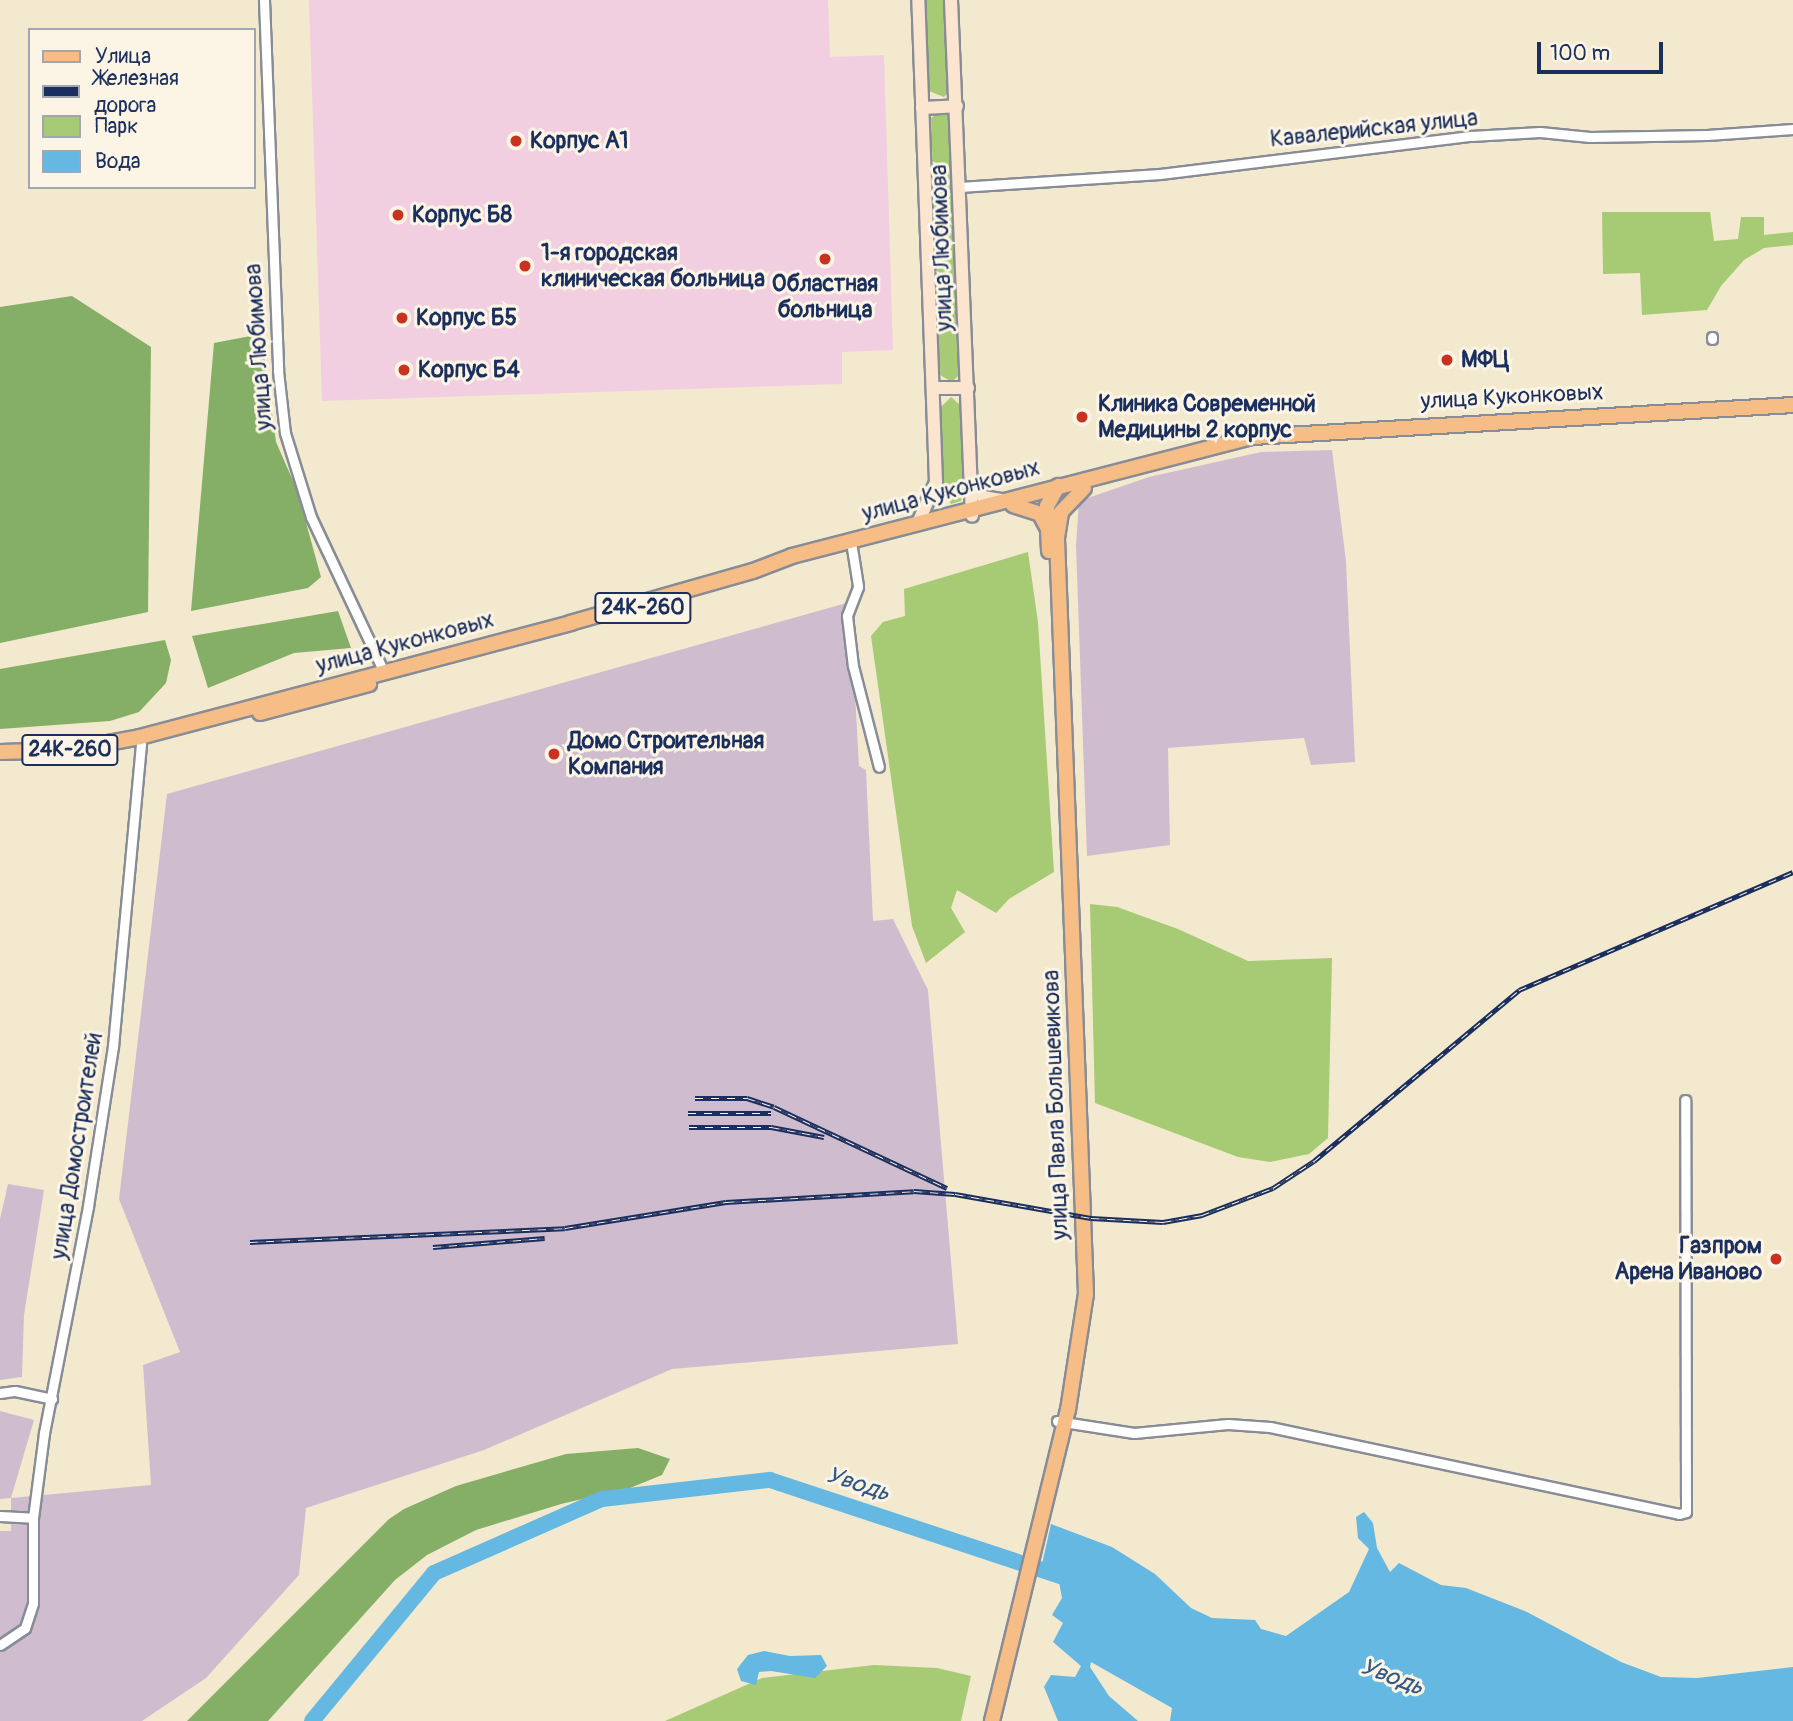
<!DOCTYPE html>
<meta charset="utf-8">
<style>
body{margin:0}
#map{position:relative;width:1793px;height:1721px;overflow:hidden;background:#f3e9ce;font-family:Pangolin,sans-serif}
div>[style]{position:absolute}
[style*='--x']{left:calc(var(--x)*1px);top:calc(var(--y)*1px);width:calc(var(--w)*1px);rotate:calc(var(--a)*1deg)}
.built>*{inset:0;background:#f2cfe0}
.industrial>*{inset:0;background:#cfbdcf}
.green>*{inset:0;background:#a7ca74}
.forest>*{inset:0;background:#85ae66}
.water>*{inset:0;background:#65b8e1}
.river>*{height:16px;margin:-8px;padding:0 8px;transform-origin:8px;border-radius:8px;background:#65b8e1}
.roads{filter:drop-shadow(2px 0 #878c96) drop-shadow(-2px 0 #878c96) drop-shadow(0 2px #878c96) drop-shadow(0 -2px #878c96)}
.street>*{height:9px;margin:-4.5px;padding:0 4.5px;transform-origin:4.5px;border-radius:4.5px;background:#fff}
.secondary>*{height:12px;margin:-6px;padding:0 6px;transform-origin:6px;border-radius:6px;background:#fbe5cf}
.primary>*{height:14px;margin:-7px;padding:0 7px;transform-origin:7px;border-radius:7px;background:#f6be86}
.rail>*{height:5px;margin-top:-2.5px;transform-origin:0;background:repeating-linear-gradient(90deg,#fcf5e5 0 8px,#1b2f5e 0 16px);box-sizing:border-box;border-block:2px solid #1b2f5e}
.dots>*{width:19px;height:19px;translate:-50% -50%;box-sizing:border-box;border:4px solid #fcf5e5;border-radius:50%}
span{translate:-50% -50%;white-space:nowrap;text-align:center;line-height:1.15;-webkit-text-stroke:6px #fcf5e5;paint-order:stroke}
.shield-label span{padding:2px 5px;background:#fcf5e5;border:2px solid;border-radius:5px;-webkit-text-stroke-width:0}
.shield-label{font-size:21px;color:#1b2f5e;font-weight:700}
.street-label{font-size:23px;color:#1b2f5e}
.poi-label{font-size:23px;color:#1b2f5e;font-weight:700}
.left{translate:0 -50%;text-align:left}
.right{translate:-100% -50%;text-align:right}
.water-label{font-size:24px;color:#315885;font-style:italic}
.legend{position:absolute;left:28px;top:28px;width:228px;height:161px;box-sizing:border-box;background:#fcf5e5;border:2px solid #a2a6af;margin:0;padding:9px 12px;list-style:none;font-size:21px;color:#1b2f5e}
.legend li{display:flex;align-items:center;gap:14px;height:35px}
.legend b{width:35px;border:2px solid #a2a6af}
.scale{position:absolute;left:1537px;top:42px;width:126px;height:32px;box-sizing:border-box;border:4px solid #1b2f5e;border-top:0;padding-left:9px;font-size:21px;line-height:24px;white-space:nowrap;color:#1b2f5e;-webkit-text-stroke:5px #fcf5e5;paint-order:stroke}
</style>
<div id="map">
<div class="built">
<i style="clip-path:polygon(309px 0,828px 0,830px 57px,884px 55px,893px 350px,842px 352px,842px 384px,322px 401px)"></i>
</div>
<div class="industrial">
<i style="clip-path:polygon(1332px 450px,1346px 561px,1355px 762px,1311px 765px,1304px 738px,1168px 748px,1170px 845px,1087px 856px,1076px 545px,1079px 501px,1149px 477px,1261px 452px)"></i>
<i style="clip-path:polygon(850px 602px,859px 766px,866px 770px,873px 921px,893px 919px,928px 990px,958px 1344px,672px 1369px,484px 1450px,306px 1508px,299px 1575px,206px 1678px,142px 1721px,0 1721px,0 1531px,11px 1531px,11px 1498px,0 1499px,0 1411px,34px 1420px,11px 1498px,151px 1485px,143px 1365px,180px 1352px,119px 1199px,167px 794px)"></i>
<i style="clip-path:polygon(8px 1184px,44px 1190px,24px 1315px,22px 1377px,0 1380px,0 1219px)"></i>
</div>
<div class="green">
<i style="clip-path:polygon(925px 0,946px 0,950px 90px,944px 97px,929px 91px)"></i>
<i style="clip-path:polygon(943px 110px,951px 119px,960px 374px,952px 382px,940px 375px,931px 118px)"></i>
<i style="clip-path:polygon(1602px 212px,1710px 212px,1714px 241px,1738px 239px,1741px 217px,1764px 217px,1764px 235px,1793px 232px,1793px 245px,1764px 248px,1744px 260px,1721px 286px,1707px 310px,1642px 315px,1640px 273px,1603px 274px)"></i>
<i style="clip-path:polygon(951px 397px,960px 405px,964px 489px,961px 501px,951px 504px,942px 488px,941px 407px)"></i>
<i style="clip-path:polygon(1028px 552px,1038px 622px,1054px 872px,1009px 899px,996px 913px,957px 890px,951px 908px,965px 932px,926px 963px,912px 926px,871px 636px,883px 622px,905px 616px,904px 589px)"></i>
<i style="clip-path:polygon(1090px 904px,1117px 907px,1178px 929px,1248px 961px,1332px 958px,1328px 1138px,1309px 1154px,1270px 1162px,1238px 1157px,1095px 1103px)"></i>
<i style="clip-path:polygon(874px 1665px,937px 1668px,971px 1676px,961px 1721px,665px 1721px,762px 1678px)"></i>
</div>
<div class="forest">
<i style="clip-path:polygon(72px 296px,151px 347px,148px 612px,0 643px,0 307px)"></i>
<i style="clip-path:polygon(261px 334px,276px 442px,297px 490px,321px 577px,308px 588px,191px 611px,214px 343px)"></i>
<i style="clip-path:polygon(338px 611px,351px 648px,294px 653px,208px 688px,192px 636px)"></i>
<i style="clip-path:polygon(165px 640px,171px 660px,166px 683px,139px 712px,110px 721px,0 729px,0 669px)"></i>
<i style="clip-path:polygon(638px 1448px,670px 1459px,662px 1475px,630px 1488px,561px 1504px,476px 1530px,427px 1555px,395px 1580px,268px 1721px,187px 1721px,389px 1519px,404px 1509px,456px 1486px,566px 1454px)"></i>
</div>
<div class="water">
<i style="clip-path:polygon(1364px 1512px,1373px 1523px,1377px 1548px,1390px 1572px,1399px 1563px,1441px 1585px,1466px 1588px,1527px 1612px,1621px 1662px,1661px 1677px,1697px 1678px,1793px 1667px,1793px 1721px,1170px 1721px,1172px 1708px,1091px 1662px,1090px 1667px,1109px 1696px,1138px 1721px,1058px 1721px,1044px 1687px,1051px 1675px,1075px 1677px,1081px 1666px,1053px 1642px,1063px 1623px,1052px 1615px,1062px 1598px,1059px 1582px,1040px 1573px,1051px 1524px,1112px 1547px,1155px 1574px,1191px 1608px,1212px 1618px,1255px 1620px,1261px 1629px,1286px 1636px,1349px 1592px,1369px 1549px,1358px 1538px,1356px 1517px)"></i>
<i style="clip-path:polygon(764px 1651px,790px 1656px,821px 1655px,827px 1666px,815px 1678px,771px 1671px,759px 1672px,756px 1685px,741px 1681px,737px 1669px,748px 1655px)"></i>
</div>
<div class="river">
<i style="--x:312;--y:1721;--w:192;--a:-50.5"></i>
<i style="--x:434;--y:1573;--w:184;--a:-23.8"></i>
<i style="--x:602;--y:1499;--w:169;--a:-6.5"></i>
<i style="--x:770;--y:1480;--w:306;--a:18.3"></i>
</div>
<div class="roads">
<div class="street">
<i style="--x:264;--y:0;--w:371;--a:87.8"></i>
<i style="--x:278;--y:371;--w:62;--a:83.6"></i>
<i style="--x:285;--y:433;--w:88;--a:72.8"></i>
<i style="--x:311;--y:517;--w:171;--a:64.8"></i>
<i style="--x:960;--y:187;--w:200;--a:-3.7"></i>
<i style="--x:1160;--y:174;--w:313;--a:-7"></i>
<i style="--x:1471;--y:136;--w:69;--a:-3.3"></i>
<i style="--x:1540;--y:132;--w:50;--a:5.7"></i>
<i style="--x:1590;--y:137;--w:117;--a:-1"></i>
<i style="--x:1707;--y:135;--w:86;--a:-4"></i>
<i style="--x:1712;--y:337;--w:2;--a:90"></i>
<i style="--x:852;--y:548;--w:39;--a:81"></i>
<i style="--x:858;--y:587;--w:31;--a:111"></i>
<i style="--x:847;--y:616;--w:50;--a:83.2"></i>
<i style="--x:853;--y:666;--w:104;--a:75.6"></i>
<i style="--x:0;--y:1393;--w:15;--a:-8"></i>
<i style="--x:15;--y:1391;--w:38;--a:12"></i>
<i style="--x:1057;--y:1421;--w:78;--a:8.9"></i>
<i style="--x:1134;--y:1433;--w:94;--a:-5.5"></i>
<i style="--x:1228;--y:1424;--w:42;--a:4.1"></i>
<i style="--x:1270;--y:1427;--w:418;--a:12"></i>
<i style="--x:1679;--y:1514;--w:7;--a:-16"></i>
<i style="--x:1686;--y:1512;--w:412;--a:-90.1"></i>
<i style="--x:0;--y:1516;--w:33;--a:3"></i>
<i style="--x:0;--y:1645;--w:30;--a:-34"></i>
<i style="--x:25;--y:1628;--w:26;--a:-72"></i>
<i style="--x:33;--y:1603;--w:85;--a:-90"></i>
<i style="--x:33;--y:1518;--w:86;--a:-82.6"></i>
<i style="--x:44;--y:1433;--w:231;--a:-79"></i>
<i style="--x:88;--y:1206;--w:162;--a:-81.1"></i>
<i style="--x:113;--y:1046;--w:303;--a:-84.7"></i>
</div>
<div class="secondary">
<i style="--x:951;--y:0;--w:516;--a:87.67"></i>
<i style="--x:922;--y:108;--w:35;--a:-3"></i>
<i style="--x:933;--y:388;--w:35;--a:0"></i>
<i style="--x:970;--y:483;--w:19;--a:47"></i>
<i style="--x:983;--y:497;--w:18;--a:9"></i>
<i style="--x:918;--y:523;--w:45;--a:-66.3"></i>
<i style="--x:936;--y:482;--w:482;--a:-92.1"></i>
</div>
<div class="primary">
<i style="--x:1013;--y:505;--w:28;--a:18"></i>
<i style="--x:1040;--y:514;--w:15;--a:62"></i>
<i style="--x:1049;--y:551;--w:45;--a:-92.5"></i>
<i style="--x:1047;--y:506;--w:23;--a:-61"></i>
<i style="--x:260;--y:713;--w:113;--a:-14.9"></i>
<i style="--x:0;--y:752;--w:70;--a:-1.6"></i>
<i style="--x:70;--y:750;--w:71;--a:-10.5"></i>
<i style="--x:140;--y:737;--w:445;--a:-14.8"></i>
<i style="--x:570;--y:623;--w:190;--a:-15.9"></i>
<i style="--x:753;--y:571;--w:42;--a:-21"></i>
<i style="--x:792;--y:556;--w:476;--a:-14.5"></i>
<i style="--x:1253;--y:437;--w:541;--a:-3.39"></i>
<i style="--x:992;--y:1721;--w:320;--a:-76.3"></i>
<i style="--x:1068;--y:1410;--w:117;--a:-81.2"></i>
<i style="--x:1086;--y:1294;--w:757;--a:-92.2"></i>
<i style="--x:1057;--y:538;--w:26;--a:-81"></i>
<i style="--x:1061;--y:512;--w:33;--a:-46"></i>
</div>
</div>
<div class="rail">
<i style="--x:695;--y:1098;--w:52;--a:0"></i>
<i style="--x:747;--y:1098;--w:28;--a:18"></i>
<i style="--x:774;--y:1107;--w:191;--a:25.1"></i>
<i style="--x:688;--y:1113;--w:83;--a:0"></i>
<i style="--x:689;--y:1127;--w:82;--a:0"></i>
<i style="--x:771;--y:1127;--w:54;--a:10.7"></i>
<i style="--x:250;--y:1242;--w:315;--a:-2.5"></i>
<i style="--x:565;--y:1228;--w:163;--a:-9.2"></i>
<i style="--x:726;--y:1202;--w:188;--a:-3.3"></i>
<i style="--x:914;--y:1191;--w:41;--a:4.2"></i>
<i style="--x:955;--y:1194;--w:138;--a:10"></i>
<i style="--x:1091;--y:1218;--w:72;--a:3.2"></i>
<i style="--x:1163;--y:1222;--w:40;--a:-10"></i>
<i style="--x:1202;--y:1215;--w:76;--a:-20.8"></i>
<i style="--x:1273;--y:1188;--w:49;--a:-33.4"></i>
<i style="--x:1314;--y:1161;--w:267;--a:-39.8"></i>
<i style="--x:1519;--y:990;--w:298;--a:-23.3"></i>
<i style="--x:433;--y:1247;--w:112;--a:-4.6"></i>
</div>
<div class="dots">
<i style="left:516px;top:141px;background:#c8321e"></i>
<i style="left:398px;top:215px;background:#c8321e"></i>
<i style="left:825px;top:259px;background:#c8321e"></i>
<i style="left:525px;top:266px;background:#c8321e"></i>
<i style="left:402px;top:318px;background:#c8321e"></i>
<i style="left:1447px;top:360px;background:#c8321e"></i>
<i style="left:404px;top:370px;background:#c8321e"></i>
<i style="left:1082px;top:417px;background:#c8321e"></i>
<i style="left:554px;top:754px;background:#c8321e"></i>
<i style="left:1776px;top:1259px;background:#c8321e"></i>
</div>
<div class="shield-label">
<span style="left:643px;top:608px">24К-260</span>
<span style="left:70px;top:750px">24К-260</span>
</div>
<div class="street-label">
<span style="left:1374px;top:129px;rotate:-6deg">Кавалерийская улица</span>
<span style="left:942px;top:248px;rotate:-92deg">улица Любимова</span>
<span style="left:259px;top:347px;rotate:-94deg">улица Любимова</span>
<span style="left:1512px;top:397px;rotate:-3deg">улица Куконковых</span>
<span style="left:951px;top:491px;rotate:-15deg">улица Куконковых</span>
<span style="left:405px;top:643px;rotate:-15deg">улица Куконковых</span>
<span style="left:1056px;top:1105px;rotate:-92deg">улица Павла Большевикова</span>
<span style="left:77px;top:1146px;rotate:-81deg">улица Домостроителей</span>
</div>
<div class="poi-label">
<span class="left" style="left:530px;top:141px">Корпус А1</span>
<span class="left" style="left:412px;top:215px">Корпус Б8</span>
<span class="left" style="left:541px;top:266px">1-я городская<br>клиническая больница</span>
<span style="left:825px;top:297px">Областная<br>больница</span>
<span class="left" style="left:416px;top:318px">Корпус Б5</span>
<span class="left" style="left:1461px;top:360px">МФЦ</span>
<span class="left" style="left:418px;top:370px">Корпус Б4</span>
<span class="left" style="left:1098px;top:417px">Клиника Современной<br>Медицины 2 корпус</span>
<span class="left" style="left:568px;top:754px">Домо Строительная<br>Компания</span>
<span class="right" style="left:1762px;top:1259px">Газпром<br>Арена Иваново</span>
</div>
<div class="water-label">
<span style="left:858px;top:1484px;rotate:18deg">Уводь</span>
<span style="left:1392px;top:1677px;rotate:21deg">Уводь</span>
</div>
<ul class="legend">
<li><b style="height:9px;background:#f6be86"></b>Улица</li>
<li><b style="height:9px;background:#1b2f5e"></b>Железная дорога</li>
<li><b style="height:19px;background:#a7ca74"></b>Парк</li>
<li><b style="height:19px;background:#65b8e1"></b>Вода</li>
</ul>
<div class="scale">100 m</div>
</div>
